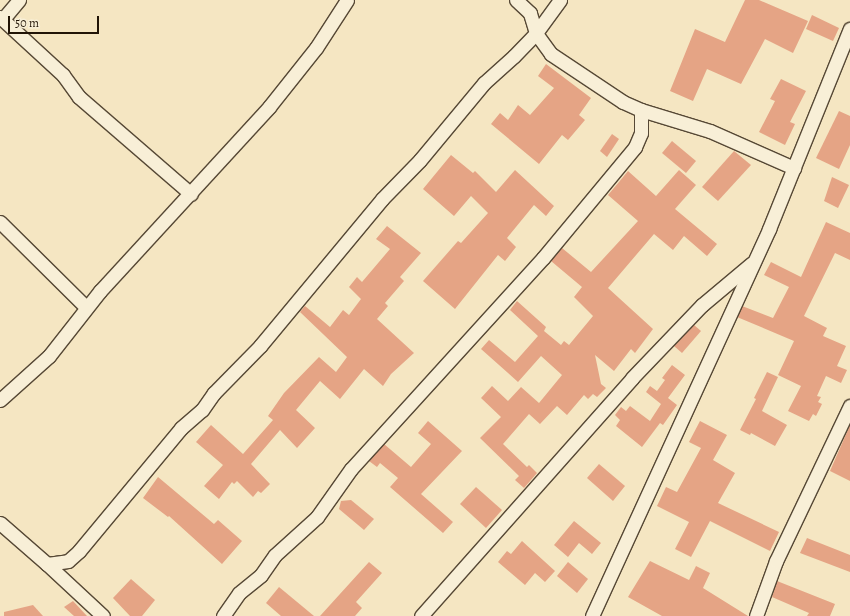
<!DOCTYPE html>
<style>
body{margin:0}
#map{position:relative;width:850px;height:616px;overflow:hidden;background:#f5e6c2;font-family:Alegreya,serif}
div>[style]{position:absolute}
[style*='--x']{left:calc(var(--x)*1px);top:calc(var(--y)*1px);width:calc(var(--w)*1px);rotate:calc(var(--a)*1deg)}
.building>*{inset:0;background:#e5a485}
.roads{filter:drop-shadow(1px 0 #564835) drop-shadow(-1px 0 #564835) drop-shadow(0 1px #564835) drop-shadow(0 -1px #564835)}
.minor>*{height:13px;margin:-6.5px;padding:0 6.5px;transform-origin:6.5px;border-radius:6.5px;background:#f8efd7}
span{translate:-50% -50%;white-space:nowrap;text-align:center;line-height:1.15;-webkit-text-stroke:3px #f8efd7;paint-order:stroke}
.scale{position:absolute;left:8px;top:16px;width:91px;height:18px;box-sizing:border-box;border:2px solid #211406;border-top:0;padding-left:5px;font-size:12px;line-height:14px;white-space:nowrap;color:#211406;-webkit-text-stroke:3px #f8efd7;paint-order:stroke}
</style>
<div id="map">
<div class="building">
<i style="clip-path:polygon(745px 0,759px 0,808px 21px,793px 53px,765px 39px,741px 84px,707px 69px,693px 101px,670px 91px,695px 29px,725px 42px)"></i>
<i style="clip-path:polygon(812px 15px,839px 28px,833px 41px,806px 29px)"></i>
<i style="clip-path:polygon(546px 64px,591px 98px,579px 115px,585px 120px,568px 140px,562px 135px,539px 164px,491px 124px,500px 113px,508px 120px,518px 105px,530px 115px,554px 88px,538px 76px)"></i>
<i style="clip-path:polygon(781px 79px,806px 91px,790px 122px,795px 124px,785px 145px,759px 132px,775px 101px,770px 99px)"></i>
<i style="clip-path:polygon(839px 111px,850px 116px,850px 145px,839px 169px,816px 158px)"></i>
<i style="clip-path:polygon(612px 134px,619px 139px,607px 157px,600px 151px)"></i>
<i style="clip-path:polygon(672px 141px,696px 161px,686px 173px,662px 153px)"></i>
<i style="clip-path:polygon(734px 151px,751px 165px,718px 201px,702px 187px)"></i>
<i style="clip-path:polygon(451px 155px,473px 173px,475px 171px,496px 192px,515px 170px,554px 206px,546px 216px,534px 205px,507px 238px,516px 247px,505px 261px,498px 255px,455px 309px,423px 281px,458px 241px,461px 243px,488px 213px,471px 196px,454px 216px,423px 189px)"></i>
<i style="clip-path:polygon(679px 170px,696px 185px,675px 209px,717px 244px,707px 256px,684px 236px,673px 250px,654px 234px,608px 288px,653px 329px,635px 353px,631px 349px,614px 371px,595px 355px,601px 384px,606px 388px,597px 397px,593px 394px,588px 399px,584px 395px,567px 415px,557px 406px,540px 424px,529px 414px,503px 444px,527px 467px,529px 465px,537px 473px,524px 488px,515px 480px,519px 476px,480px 438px,501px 417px,481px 398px,492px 386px,508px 401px,521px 387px,539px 403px,562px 375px,541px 356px,518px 382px,481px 349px,489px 340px,515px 362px,538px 336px,510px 310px,517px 301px,546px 327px,544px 331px,561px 345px,564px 341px,569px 345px,593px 316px,574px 297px,582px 287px,551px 261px,562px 248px,591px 272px,638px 221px,608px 195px,619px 182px,628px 171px,656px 196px)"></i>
<i style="clip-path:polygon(832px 177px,849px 185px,838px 208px,824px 201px)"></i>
<i style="clip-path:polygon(826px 222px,850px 233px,850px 260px,835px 253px,804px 316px,827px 328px,823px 336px,846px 346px,837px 366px,847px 370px,841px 383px,826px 376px,817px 396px,821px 397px,818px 402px,822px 404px,816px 416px,813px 414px,809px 421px,788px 411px,801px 386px,778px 375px,794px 341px,737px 317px,742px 306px,773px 318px,789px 287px,764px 275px,771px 262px,801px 277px)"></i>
<i style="clip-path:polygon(387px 226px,421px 253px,400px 277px,404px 281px,385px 303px,388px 306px,377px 319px,414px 353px,391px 374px,383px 386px,364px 369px,340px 399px,320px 381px,296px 410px,315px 428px,297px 448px,280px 430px,251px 464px,270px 484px,261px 493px,258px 491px,253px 497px,237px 481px,234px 484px,232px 482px,219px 499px,204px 486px,223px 465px,196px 442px,211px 425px,243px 454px,273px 420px,268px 416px,284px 393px,319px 357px,336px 372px,347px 357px,300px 312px,305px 306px,330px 327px,343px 310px,349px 315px,361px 299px,349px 287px,357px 277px,362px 282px,390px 249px,376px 239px)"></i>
<i style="clip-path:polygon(694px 325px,701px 331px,682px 353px,674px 346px)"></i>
<i style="clip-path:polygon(672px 365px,685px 375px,668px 398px,677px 405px,663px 425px,660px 423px,642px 447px,616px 426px,620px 420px,615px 415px,621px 407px,626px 411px,630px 406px,650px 421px,661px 404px,646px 392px,650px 386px,657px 391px,665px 380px,662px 378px)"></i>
<i style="clip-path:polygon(767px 372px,778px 377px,762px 411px,787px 425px,775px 446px,751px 433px,750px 435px,740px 430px,756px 399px,754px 398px)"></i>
<i style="clip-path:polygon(428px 421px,462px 451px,421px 494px,453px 522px,443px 533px,390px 487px,398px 478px,380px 463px,377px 467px,369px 461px,384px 444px,411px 467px,431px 444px,418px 433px)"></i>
<i style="clip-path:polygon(700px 421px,727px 435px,713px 460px,735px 473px,718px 503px,779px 532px,770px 551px,710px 521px,691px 557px,675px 549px,689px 522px,657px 506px,666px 487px,677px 492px,701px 448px,689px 442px)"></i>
<i style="clip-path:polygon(850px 425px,850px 481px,830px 471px)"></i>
<i style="clip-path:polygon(599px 464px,625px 486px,613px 501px,587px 478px)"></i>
<i style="clip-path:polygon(158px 477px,214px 524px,218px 520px,242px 541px,222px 564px,169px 516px,168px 517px,143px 498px)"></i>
<i style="clip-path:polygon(476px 487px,502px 510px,486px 528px,460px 504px)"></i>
<i style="clip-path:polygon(351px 500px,374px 519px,364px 530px,339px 509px,341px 501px)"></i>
<i style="clip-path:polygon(574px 521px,601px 543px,592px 554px,579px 543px,568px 557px,554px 545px)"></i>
<i style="clip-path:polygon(807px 538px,850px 555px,850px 572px,800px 553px)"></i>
<i style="clip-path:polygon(522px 541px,555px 571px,545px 582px,535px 573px,525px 585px,498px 562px,507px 551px,511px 554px)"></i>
<i style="clip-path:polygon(650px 561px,689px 580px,696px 566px,710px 573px,703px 588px,748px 616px,662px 616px,628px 597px)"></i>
<i style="clip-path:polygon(369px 562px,382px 573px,356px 602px,362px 608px,355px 616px,320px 616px)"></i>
<i style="clip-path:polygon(568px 562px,588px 579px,577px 593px,557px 576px)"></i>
<i style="clip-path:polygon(131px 579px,155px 600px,142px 616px,130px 616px,113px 598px)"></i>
<i style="clip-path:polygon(777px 581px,835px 604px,830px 616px,807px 616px,809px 613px,772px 597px)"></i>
<i style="clip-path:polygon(279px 587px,314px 616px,281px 616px,266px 603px)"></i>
<i style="clip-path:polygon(73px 601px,87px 616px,74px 616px,64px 607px)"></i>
<i style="clip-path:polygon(33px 605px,43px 616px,4px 616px,4px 612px)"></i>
</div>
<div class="roads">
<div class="minor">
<i style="--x:0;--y:17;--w:86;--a:42.6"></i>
<i style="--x:63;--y:75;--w:27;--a:54"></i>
<i style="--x:79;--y:97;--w:148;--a:40.9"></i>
<i style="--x:3;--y:19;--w:25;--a:-50"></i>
<i style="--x:641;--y:110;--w:72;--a:16.9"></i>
<i style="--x:710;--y:131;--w:92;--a:23.8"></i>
<i style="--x:0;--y:222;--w:121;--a:44.7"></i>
<i style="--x:0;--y:400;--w:66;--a:-41.9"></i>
<i style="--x:49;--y:356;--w:83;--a:-51.9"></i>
<i style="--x:100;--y:291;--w:250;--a:-47.4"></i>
<i style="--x:269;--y:107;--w:75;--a:-51.5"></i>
<i style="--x:316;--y:48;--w:57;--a:-57.1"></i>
<i style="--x:0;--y:523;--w:62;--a:41.1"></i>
<i style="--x:47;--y:564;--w:21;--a:-8"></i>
<i style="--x:68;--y:561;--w:15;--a:-42"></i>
<i style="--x:79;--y:551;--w:160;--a:-50.3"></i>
<i style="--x:181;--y:428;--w:28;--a:-41"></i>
<i style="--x:202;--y:410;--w:21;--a:-55"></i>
<i style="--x:214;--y:393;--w:66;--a:-45.6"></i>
<i style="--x:260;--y:346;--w:191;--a:-50.3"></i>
<i style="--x:382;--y:199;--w:54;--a:-45.7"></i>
<i style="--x:420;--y:160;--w:100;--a:-50.3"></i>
<i style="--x:484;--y:83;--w:40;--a:-42"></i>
<i style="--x:514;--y:56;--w:32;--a:-46"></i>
<i style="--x:536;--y:33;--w:41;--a:-54"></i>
<i style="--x:47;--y:564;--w:76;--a:42.9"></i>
<i style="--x:223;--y:616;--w:28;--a:-55"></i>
<i style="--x:239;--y:593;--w:28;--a:-39"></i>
<i style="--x:261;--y:575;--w:24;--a:-55"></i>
<i style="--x:275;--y:555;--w:57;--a:-42.1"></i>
<i style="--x:317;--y:517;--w:59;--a:-54.7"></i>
<i style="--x:351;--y:469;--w:285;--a:-47.7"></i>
<i style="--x:543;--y:258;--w:144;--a:-50.3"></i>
<i style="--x:635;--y:147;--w:15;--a:-67"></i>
<i style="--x:641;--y:133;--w:23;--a:-90"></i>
<i style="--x:641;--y:110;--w:20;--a:-156"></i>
<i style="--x:623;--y:102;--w:87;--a:-146.3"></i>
<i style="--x:551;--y:54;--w:26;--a:-126"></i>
<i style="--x:536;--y:33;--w:21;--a:-107"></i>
<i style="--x:530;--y:13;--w:19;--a:-137"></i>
<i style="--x:421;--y:616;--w:318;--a:-48.4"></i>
<i style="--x:632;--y:378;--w:101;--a:-46.2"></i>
<i style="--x:702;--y:305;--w:65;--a:-40"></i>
<i style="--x:592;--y:616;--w:426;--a:-65.4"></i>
<i style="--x:769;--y:229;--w:216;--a:-68"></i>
<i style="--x:756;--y:616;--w:59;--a:-70"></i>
<i style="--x:776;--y:561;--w:172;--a:-64.5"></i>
</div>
</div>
<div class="scale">50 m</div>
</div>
